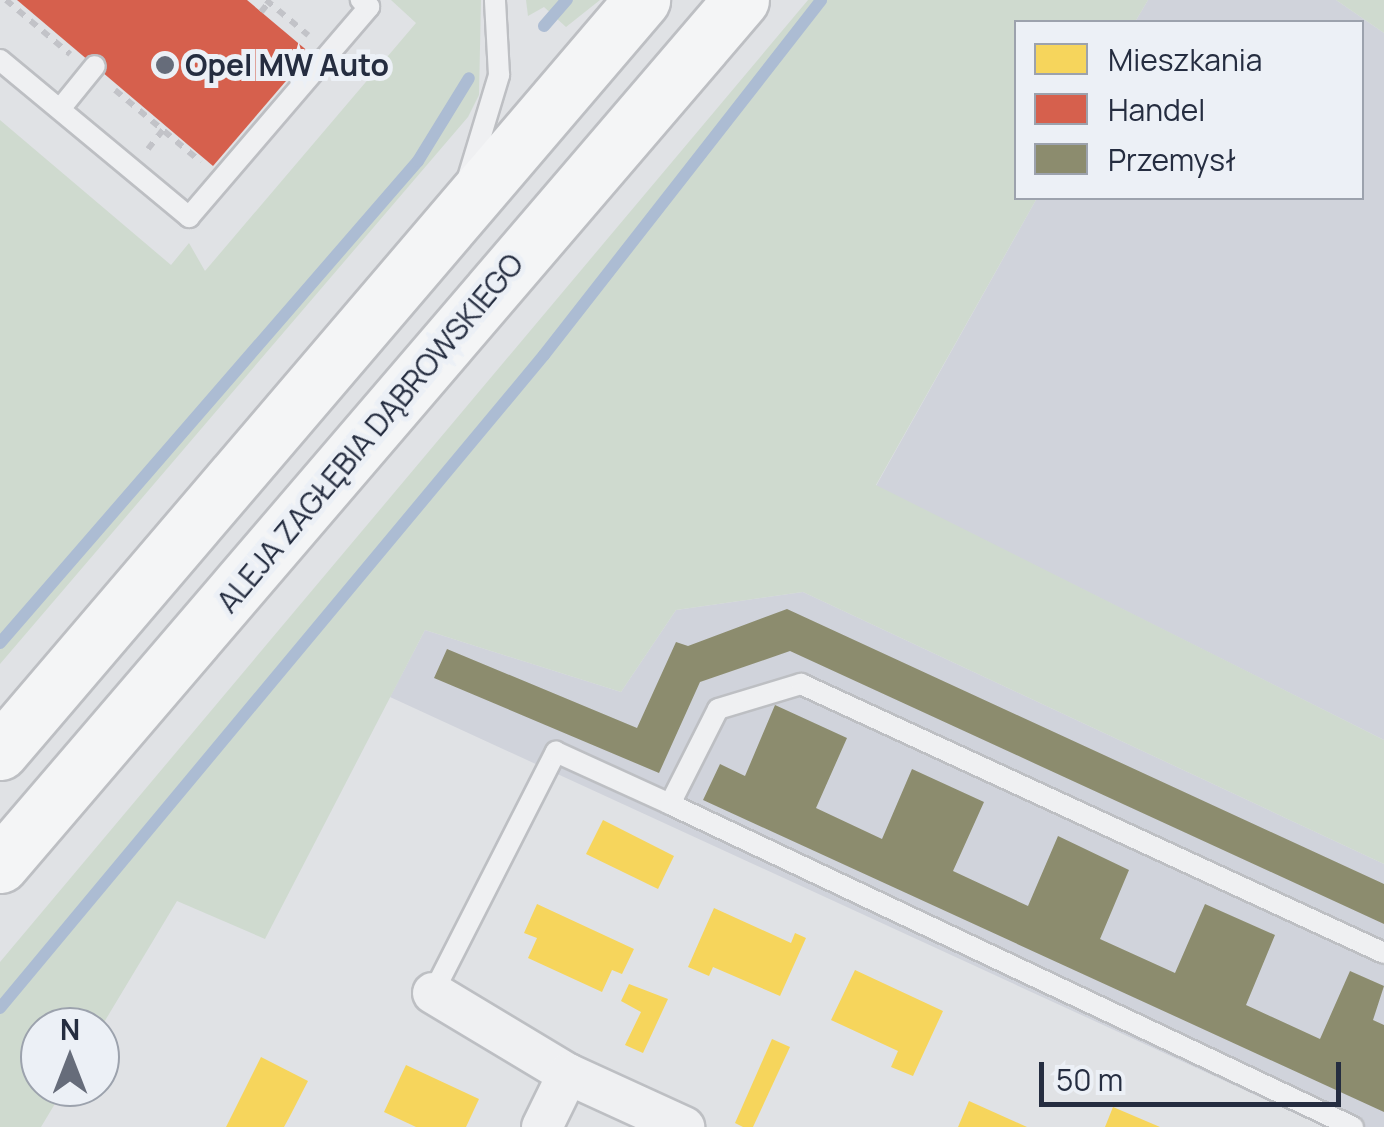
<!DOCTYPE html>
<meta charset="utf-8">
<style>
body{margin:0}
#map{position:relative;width:1384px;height:1127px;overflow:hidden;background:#e0e2e5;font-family:Manrope,sans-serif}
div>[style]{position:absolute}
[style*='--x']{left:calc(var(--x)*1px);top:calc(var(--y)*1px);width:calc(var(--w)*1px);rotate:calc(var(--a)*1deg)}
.built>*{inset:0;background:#d0d3db}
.green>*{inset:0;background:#cfdacf}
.homes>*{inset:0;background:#f6d55c}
.shops>*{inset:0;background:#d6604d}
.industry>*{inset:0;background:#8c8c6e}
.stream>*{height:12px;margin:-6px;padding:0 6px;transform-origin:6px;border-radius:6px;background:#acbcd3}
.path>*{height:6px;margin-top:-3px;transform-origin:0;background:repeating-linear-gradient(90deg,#c2c3c8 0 8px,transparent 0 16px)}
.roads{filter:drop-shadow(2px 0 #bdbfc3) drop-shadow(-2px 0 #bdbfc3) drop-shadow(0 2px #bdbfc3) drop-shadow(0 -2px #bdbfc3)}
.lane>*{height:20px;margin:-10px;padding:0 10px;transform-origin:10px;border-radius:10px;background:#eff0f2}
.street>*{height:40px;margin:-20px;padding:0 20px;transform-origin:20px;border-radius:20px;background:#eff0f2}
.primary>*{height:55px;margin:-27.5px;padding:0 27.5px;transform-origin:27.5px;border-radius:27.5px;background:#f4f5f6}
.dots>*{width:28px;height:28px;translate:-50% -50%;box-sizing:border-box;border:5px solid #ecf0f6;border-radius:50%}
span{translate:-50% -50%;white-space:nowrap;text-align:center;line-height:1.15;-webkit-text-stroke:10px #ecf0f6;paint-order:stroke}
.poi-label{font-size:30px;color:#252d40;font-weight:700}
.left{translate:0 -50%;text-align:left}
.street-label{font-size:30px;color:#252d40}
.legend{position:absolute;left:1014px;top:20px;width:350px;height:180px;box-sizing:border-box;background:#ecf0f6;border:2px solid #9ca2ad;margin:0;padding:12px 18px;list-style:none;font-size:30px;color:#252d40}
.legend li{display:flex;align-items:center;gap:20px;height:50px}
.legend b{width:50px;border:2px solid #9ca2ad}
.north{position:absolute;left:20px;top:1007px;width:100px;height:100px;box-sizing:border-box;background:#ecf0f6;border:2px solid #9ca2ad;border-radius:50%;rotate:0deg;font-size:28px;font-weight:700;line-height:40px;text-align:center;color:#252d40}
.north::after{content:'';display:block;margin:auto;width:35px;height:45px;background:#666c7a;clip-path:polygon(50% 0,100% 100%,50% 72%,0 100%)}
.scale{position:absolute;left:1039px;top:1062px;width:302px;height:45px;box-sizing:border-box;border:5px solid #252d40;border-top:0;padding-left:12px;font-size:30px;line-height:35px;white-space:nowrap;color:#252d40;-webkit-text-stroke:8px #ecf0f6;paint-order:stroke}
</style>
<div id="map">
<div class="built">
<i style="clip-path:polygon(1148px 0,1336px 0,1384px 33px,1384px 740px,876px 486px,1037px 198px,1362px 198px,1362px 22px,1135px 22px)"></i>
<i style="clip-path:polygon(803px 592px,1384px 864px,1384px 1127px,1325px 1127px,390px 697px,425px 630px,621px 692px,676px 610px)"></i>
</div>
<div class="green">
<i style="clip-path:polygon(391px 0,481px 0,479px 95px,468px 117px,0 664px,0 120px,171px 265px,189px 243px,205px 271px,416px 23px)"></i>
<i style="clip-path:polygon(526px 0,600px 0,566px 27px,544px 7px,528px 16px)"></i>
<i style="clip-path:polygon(808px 0,1148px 0,1135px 22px,1016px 22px,1016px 198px,1037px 198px,876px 485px,1384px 740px,1384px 864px,803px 592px,676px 610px,621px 692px,425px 630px,265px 939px,177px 901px,100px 1029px,40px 1027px,40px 1087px,65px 1087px,41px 1127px,0 1127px,0 962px)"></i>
<i style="clip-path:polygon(1336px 0,1384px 0,1384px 33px)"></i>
</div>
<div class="homes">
<i style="clip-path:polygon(603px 820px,674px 856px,658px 889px,586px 854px)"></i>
<i style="clip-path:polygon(537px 904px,634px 949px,622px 974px,612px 970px,602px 992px,528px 958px,537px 938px,524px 933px)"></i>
<i style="clip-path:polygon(714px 908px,791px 943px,795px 933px,806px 938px,780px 996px,713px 967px,709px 976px,688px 967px)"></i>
<i style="clip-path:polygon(855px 970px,943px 1011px,913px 1076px,891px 1067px,898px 1051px,831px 1020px)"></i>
<i style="clip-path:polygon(629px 984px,668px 999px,643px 1053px,625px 1045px,641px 1012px,621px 1001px)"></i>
<i style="clip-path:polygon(772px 1039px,790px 1047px,753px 1127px,743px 1127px,735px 1123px)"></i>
<i style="clip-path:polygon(261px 1057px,308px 1081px,290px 1116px,284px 1127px,226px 1127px)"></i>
<i style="clip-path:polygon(406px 1065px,479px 1099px,466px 1127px,416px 1127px,384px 1112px)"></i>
<i style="clip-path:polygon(969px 1101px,1027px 1127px,958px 1127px)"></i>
<i style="clip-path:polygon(1113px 1107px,1160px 1127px,1105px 1127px)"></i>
</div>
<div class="shops">
<i style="clip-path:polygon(17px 0,247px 0,310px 53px,213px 166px)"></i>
</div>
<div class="industry">
<i style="clip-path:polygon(787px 609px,1384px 884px,1384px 924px,790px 651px,700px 682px,659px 773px,434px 678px,447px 649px,637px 728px,676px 642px,688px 646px)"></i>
<i style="clip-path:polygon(775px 705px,847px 738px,816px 808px,882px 839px,912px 769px,984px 802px,953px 871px,1028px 906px,1058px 836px,1129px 870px,1100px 939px,1175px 973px,1205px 904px,1275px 935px,1246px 1005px,1320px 1039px,1350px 971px,1384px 986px,1373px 1020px,1384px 1025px,1384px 1112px,703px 800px,720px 764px,745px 776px)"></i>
</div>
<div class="stream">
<i style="--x:544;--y:26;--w:35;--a:-49"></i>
<i style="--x:0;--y:643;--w:638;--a:-49.07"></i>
<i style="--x:418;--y:161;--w:97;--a:-58.4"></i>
<i style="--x:0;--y:1008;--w:850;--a:-50.2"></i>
<i style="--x:544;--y:355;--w:450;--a:-52"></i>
</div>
<div class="path">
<i style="--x:6;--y:0;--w:84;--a:40.2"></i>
<i style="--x:266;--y:0;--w:55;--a:39.8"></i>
<i style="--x:261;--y:12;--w:14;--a:-51"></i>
<i style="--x:115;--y:90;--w:112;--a:39.9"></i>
<i style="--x:148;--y:149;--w:29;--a:-52"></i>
</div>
<div class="roads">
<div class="lane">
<i style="--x:0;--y:60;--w:246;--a:39.7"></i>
<i style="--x:189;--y:217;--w:277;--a:-49.4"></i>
<i style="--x:369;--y:7;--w:11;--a:-139"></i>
<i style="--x:60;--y:109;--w:55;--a:-50.9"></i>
<i style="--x:468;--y:178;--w:108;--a:-73.2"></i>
<i style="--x:499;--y:75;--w:75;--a:-93.1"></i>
<i style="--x:433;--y:993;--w:271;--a:-63"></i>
<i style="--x:556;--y:752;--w:125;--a:24.5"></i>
<i style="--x:1353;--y:1127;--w:756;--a:-154.69"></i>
<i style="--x:670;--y:804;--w:106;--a:-63.2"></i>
<i style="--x:718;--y:709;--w:87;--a:-16.8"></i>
<i style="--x:801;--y:684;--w:642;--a:24.77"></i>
</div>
<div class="street">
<i style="--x:433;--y:993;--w:157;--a:31"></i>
<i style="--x:568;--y:1074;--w:128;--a:24.6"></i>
<i style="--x:542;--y:1127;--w:59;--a:-63.9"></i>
</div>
<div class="primary">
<i style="--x:0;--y:752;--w:989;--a:-49.51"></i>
<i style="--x:0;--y:865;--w:1139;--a:-49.42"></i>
</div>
</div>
<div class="dots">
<i style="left:165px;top:65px;background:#666c7a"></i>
</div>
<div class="poi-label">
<span class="left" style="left:185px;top:65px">Opel MW Auto</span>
</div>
<div class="street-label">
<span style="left:370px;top:433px;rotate:-50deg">ALEJA ZAGŁĘBIA DĄBROWSKIEGO</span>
</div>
<ul class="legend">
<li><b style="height:28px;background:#f6d55c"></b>Mieszkania</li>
<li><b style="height:28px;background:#d6604d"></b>Handel</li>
<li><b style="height:28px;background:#8c8c6e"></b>Przemysł</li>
</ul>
<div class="north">N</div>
<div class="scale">50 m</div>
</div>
